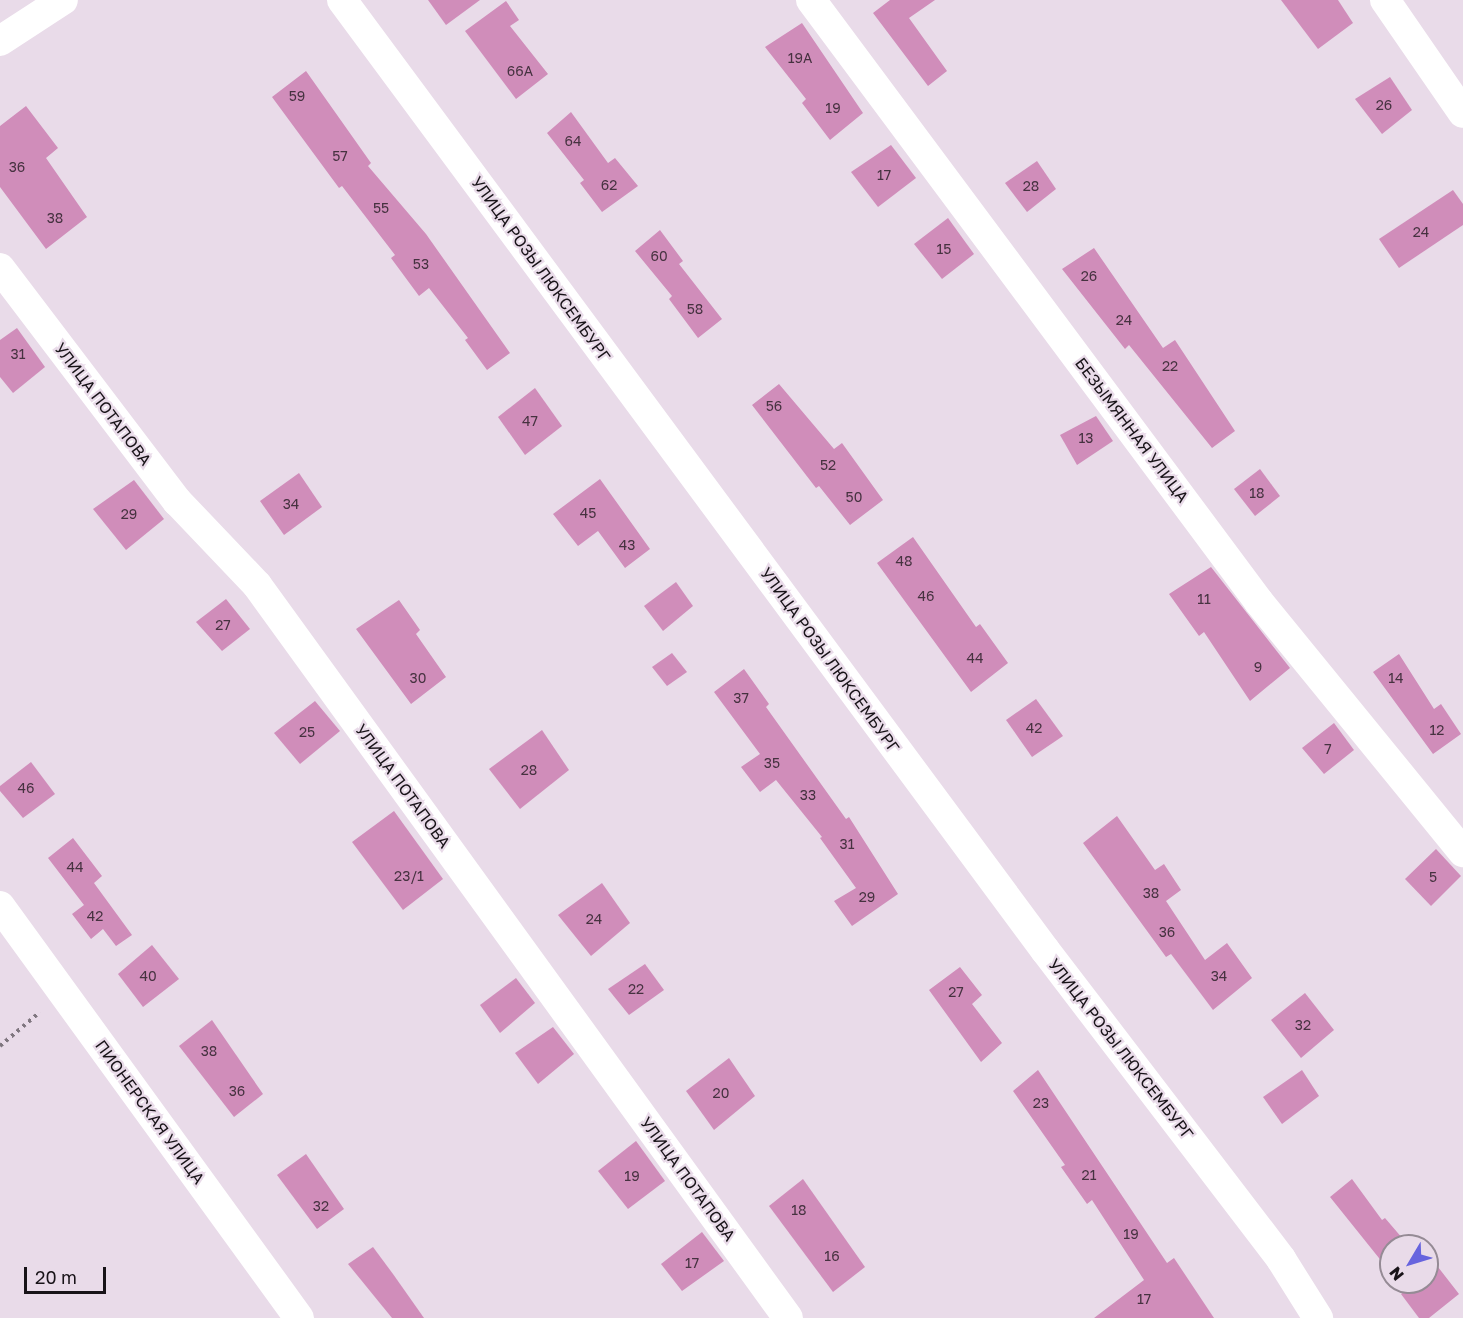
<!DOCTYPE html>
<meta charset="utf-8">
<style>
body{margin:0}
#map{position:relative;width:1463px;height:1318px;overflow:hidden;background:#e9dbe9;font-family:"Golos Text",sans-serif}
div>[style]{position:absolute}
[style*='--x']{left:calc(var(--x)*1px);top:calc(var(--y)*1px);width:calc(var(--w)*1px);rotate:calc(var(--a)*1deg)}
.building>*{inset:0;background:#d08dba}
.path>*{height:4px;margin-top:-2px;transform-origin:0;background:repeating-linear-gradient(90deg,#7f767f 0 3px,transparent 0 7.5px)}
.street>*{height:30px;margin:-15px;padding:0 15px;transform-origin:15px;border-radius:15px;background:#fff}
span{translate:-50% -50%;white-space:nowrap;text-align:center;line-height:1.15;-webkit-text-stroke:4.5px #e9dbe9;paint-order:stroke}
.number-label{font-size:14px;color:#463240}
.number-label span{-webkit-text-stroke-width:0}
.street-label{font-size:16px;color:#181318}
.north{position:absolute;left:1379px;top:1234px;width:60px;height:60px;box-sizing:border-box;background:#e9dbe9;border:2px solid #958b95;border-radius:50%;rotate:232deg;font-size:16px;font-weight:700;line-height:24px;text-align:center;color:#181318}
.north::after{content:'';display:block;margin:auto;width:21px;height:27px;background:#6764de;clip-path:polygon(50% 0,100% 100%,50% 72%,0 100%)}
.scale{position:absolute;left:24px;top:1267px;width:82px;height:27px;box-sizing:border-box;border:3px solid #181318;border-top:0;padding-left:8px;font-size:18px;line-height:21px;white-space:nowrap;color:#181318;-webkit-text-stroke:4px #e9dbe9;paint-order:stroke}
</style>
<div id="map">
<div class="building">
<i style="clip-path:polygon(428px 0,480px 0,446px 25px)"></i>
<i style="clip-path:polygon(890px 0,935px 0,909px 18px,947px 71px,928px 86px,873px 13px)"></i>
<i style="clip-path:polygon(1281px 0,1338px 0,1353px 23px,1318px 49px)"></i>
<i style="clip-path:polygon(506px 1px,519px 20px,510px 26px,548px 74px,516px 99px,465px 31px)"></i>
<i style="clip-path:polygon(802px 23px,863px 113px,830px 140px,802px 103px,806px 99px,765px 47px)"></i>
<i style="clip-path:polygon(306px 71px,371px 163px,368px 166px,426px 234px,510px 353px,487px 370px,465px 340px,468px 338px,429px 288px,419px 296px,391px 258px,395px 255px,342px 186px,339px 188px,272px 97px)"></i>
<i style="clip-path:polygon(1390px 77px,1412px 110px,1382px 134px,1355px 99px)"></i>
<i style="clip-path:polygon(26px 106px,58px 148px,46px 158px,87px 217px,46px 249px,0 187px,0 126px)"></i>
<i style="clip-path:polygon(571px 112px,608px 163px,615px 158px,638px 186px,602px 212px,580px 183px,584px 180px,547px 133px)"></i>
<i style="clip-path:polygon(891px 145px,916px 178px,878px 207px,851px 172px)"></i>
<i style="clip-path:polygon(1037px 161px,1056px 189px,1027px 212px,1005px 183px)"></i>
<i style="clip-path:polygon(1453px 190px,1463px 204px,1463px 225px,1399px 268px,1379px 239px)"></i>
<i style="clip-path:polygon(948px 218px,974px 254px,942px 279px,914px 244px)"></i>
<i style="clip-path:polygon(660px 230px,683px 261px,679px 264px,722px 319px,698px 338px,669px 299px,672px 296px,635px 251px)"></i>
<i style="clip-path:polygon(1094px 248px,1163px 348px,1175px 340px,1235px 431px,1212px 448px,1129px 345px,1125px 349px,1062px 269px)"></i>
<i style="clip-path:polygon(17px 328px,45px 367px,13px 393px,0 377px,0 340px)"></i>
<i style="clip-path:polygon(779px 384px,834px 449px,842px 443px,883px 500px,850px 525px,819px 486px,816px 488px,752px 405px)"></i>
<i style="clip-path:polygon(535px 388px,562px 426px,525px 455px,498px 417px)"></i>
<i style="clip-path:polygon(1096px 416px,1113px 441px,1077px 465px,1060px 435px)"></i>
<i style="clip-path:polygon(1260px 469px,1280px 496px,1255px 516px,1234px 489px)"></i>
<i style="clip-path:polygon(299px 473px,322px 507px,284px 535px,260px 501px)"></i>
<i style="clip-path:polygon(600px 479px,650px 549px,625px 568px,598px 531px,578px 546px,553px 514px)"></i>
<i style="clip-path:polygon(134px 480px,164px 519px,126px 550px,93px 509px)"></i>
<i style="clip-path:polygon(913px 537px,976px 627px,980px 624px,1008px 663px,971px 692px,877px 563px)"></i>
<i style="clip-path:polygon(1211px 567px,1290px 668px,1250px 701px,1204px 632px,1199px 636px,1169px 594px)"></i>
<i style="clip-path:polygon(676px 582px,693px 606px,663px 631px,644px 606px)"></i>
<i style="clip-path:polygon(226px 599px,250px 629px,222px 651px,196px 622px)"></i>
<i style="clip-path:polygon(399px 600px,420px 630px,416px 634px,446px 677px,411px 704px,356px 629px)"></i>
<i style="clip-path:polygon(672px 653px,687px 672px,667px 686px,652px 667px)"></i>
<i style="clip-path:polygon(1399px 654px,1434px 709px,1441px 704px,1461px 734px,1433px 754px,1373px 672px)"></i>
<i style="clip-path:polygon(744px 669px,769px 704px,766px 707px,846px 819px,849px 817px,898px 894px,852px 926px,834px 901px,856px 888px,820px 838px,822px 837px,776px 780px,760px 792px,741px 767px,760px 754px,714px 692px)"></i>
<i style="clip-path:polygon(1036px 699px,1063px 736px,1032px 757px,1006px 720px)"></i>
<i style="clip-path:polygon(315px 701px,340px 731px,300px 764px,274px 733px)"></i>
<i style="clip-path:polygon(1334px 723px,1354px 750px,1324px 774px,1302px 748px)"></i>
<i style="clip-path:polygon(542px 730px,569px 770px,520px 809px,489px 769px)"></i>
<i style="clip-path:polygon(31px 762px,55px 794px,23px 818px,0 791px,0 786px)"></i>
<i style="clip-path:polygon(394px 811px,443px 879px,403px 910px,352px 842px)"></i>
<i style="clip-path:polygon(1117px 816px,1155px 870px,1164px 864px,1181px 890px,1166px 901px,1205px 960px,1227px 943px,1252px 978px,1213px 1010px,1171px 954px,1166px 957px,1083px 843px)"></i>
<i style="clip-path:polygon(73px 838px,102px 876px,94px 883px,132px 935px,116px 946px,103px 929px,91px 939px,72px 914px,84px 905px,48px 858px)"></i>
<i style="clip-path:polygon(1436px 849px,1461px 876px,1431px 906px,1405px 879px)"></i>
<i style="clip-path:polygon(602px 883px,630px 923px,591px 956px,558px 915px)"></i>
<i style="clip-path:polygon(152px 945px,179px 979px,143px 1007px,118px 974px)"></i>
<i style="clip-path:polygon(645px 964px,664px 990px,629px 1015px,608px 989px)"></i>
<i style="clip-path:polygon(960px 967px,982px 995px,972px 1004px,1002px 1043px,981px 1062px,929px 990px)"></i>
<i style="clip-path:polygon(516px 978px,535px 1003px,500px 1033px,480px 1005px)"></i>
<i style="clip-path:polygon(1305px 993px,1334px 1030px,1301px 1058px,1271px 1020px)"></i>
<i style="clip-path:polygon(212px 1020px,263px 1094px,234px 1117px,179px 1046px)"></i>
<i style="clip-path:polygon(553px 1027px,574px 1054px,538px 1084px,515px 1053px)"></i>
<i style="clip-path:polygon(729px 1058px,755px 1096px,714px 1130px,686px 1091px)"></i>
<i style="clip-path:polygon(1038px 1070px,1167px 1263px,1174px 1258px,1214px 1318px,1094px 1318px,1144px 1280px,1092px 1200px,1087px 1204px,1061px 1167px,1065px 1165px,1013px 1091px)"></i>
<i style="clip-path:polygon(1302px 1070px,1319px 1096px,1282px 1124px,1263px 1097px)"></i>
<i style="clip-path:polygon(636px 1141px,665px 1181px,628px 1209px,598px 1171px)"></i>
<i style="clip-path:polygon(306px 1154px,344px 1209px,317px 1229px,277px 1175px)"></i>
<i style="clip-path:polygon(803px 1179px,865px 1267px,833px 1292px,769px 1206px)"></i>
<i style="clip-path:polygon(1352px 1179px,1382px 1220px,1385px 1218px,1409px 1246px,1391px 1246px,1391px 1273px,1330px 1197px)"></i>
<i style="clip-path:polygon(702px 1232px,724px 1261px,682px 1291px,661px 1264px)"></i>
<i style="clip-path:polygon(373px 1247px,393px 1274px,424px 1318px,392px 1318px,348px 1264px)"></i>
<i style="clip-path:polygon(1427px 1267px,1431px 1272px,1438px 1267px,1459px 1294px,1429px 1318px,1419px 1318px,1401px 1294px,1405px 1291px,1398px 1282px,1427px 1282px)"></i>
</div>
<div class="path">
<i style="--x:0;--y:1046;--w:52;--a:-40.4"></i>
</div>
<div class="street">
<i style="--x:342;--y:0;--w:1182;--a:53.5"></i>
<i style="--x:1045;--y:950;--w:389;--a:52.6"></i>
<i style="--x:1281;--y:1259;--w:70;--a:57.9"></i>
<i style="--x:811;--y:0;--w:750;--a:53.34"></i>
<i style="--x:1259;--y:602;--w:323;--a:50.8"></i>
<i style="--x:1385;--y:0;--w:137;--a:55.4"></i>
<i style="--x:0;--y:41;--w:75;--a:-33.1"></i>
<i style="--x:0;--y:268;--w:293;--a:52.8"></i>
<i style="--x:177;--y:501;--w:116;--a:46.4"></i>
<i style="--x:257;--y:585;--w:905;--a:54.08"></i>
<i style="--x:0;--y:906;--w:509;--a:54.03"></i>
</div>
<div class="number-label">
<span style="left:800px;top:58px">19А</span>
<span style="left:520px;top:71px">66А</span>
<span style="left:297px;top:96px">59</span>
<span style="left:1384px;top:105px">26</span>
<span style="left:833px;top:108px">19</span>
<span style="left:573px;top:141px">64</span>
<span style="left:340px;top:156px">57</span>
<span style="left:17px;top:167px">36</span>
<span style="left:884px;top:175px">17</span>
<span style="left:609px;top:185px">62</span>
<span style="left:1031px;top:186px">28</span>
<span style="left:381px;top:208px">55</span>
<span style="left:55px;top:218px">38</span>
<span style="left:1421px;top:232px">24</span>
<span style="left:944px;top:249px">15</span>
<span style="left:659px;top:256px">60</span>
<span style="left:421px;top:264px">53</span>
<span style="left:1089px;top:276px">26</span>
<span style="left:695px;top:309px">58</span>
<span style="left:1124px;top:320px">24</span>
<span style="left:18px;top:354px">31</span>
<span style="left:1170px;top:366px">22</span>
<span style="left:774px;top:406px">56</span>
<span style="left:530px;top:421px">47</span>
<span style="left:1086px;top:438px">13</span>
<span style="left:828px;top:465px">52</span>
<span style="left:1257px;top:493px">18</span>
<span style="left:854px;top:497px">50</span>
<span style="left:291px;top:504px">34</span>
<span style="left:588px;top:513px">45</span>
<span style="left:129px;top:514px">29</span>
<span style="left:627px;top:545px">43</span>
<span style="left:904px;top:561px">48</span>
<span style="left:926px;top:596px">46</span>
<span style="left:1204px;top:599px">11</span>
<span style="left:223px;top:625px">27</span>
<span style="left:975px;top:658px">44</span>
<span style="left:1258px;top:667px">9</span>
<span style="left:418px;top:678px">30</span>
<span style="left:1396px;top:678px">14</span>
<span style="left:741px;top:698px">37</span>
<span style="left:1034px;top:728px">42</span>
<span style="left:1437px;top:730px">12</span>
<span style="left:307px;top:732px">25</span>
<span style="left:1328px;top:749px">7</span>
<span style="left:772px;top:763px">35</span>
<span style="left:529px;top:770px">28</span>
<span style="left:26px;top:788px">46</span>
<span style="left:808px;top:795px">33</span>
<span style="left:847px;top:844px">31</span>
<span style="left:75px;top:867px">44</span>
<span style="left:409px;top:876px">23/1</span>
<span style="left:1433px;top:877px">5</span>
<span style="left:1151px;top:893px">38</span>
<span style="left:867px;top:897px">29</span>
<span style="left:95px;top:916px">42</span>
<span style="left:594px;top:919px">24</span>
<span style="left:1167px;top:932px">36</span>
<span style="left:148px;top:976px">40</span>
<span style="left:1219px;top:976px">34</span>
<span style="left:636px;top:989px">22</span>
<span style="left:956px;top:992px">27</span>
<span style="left:1303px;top:1025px">32</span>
<span style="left:209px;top:1051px">38</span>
<span style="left:237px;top:1091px">36</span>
<span style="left:721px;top:1093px">20</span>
<span style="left:1041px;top:1103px">23</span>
<span style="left:1089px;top:1175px">21</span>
<span style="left:632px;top:1176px">19</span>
<span style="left:321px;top:1206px">32</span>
<span style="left:799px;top:1210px">18</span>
<span style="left:1131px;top:1234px">19</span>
<span style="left:832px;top:1256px">16</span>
<span style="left:692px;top:1263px">17</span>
<span style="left:1144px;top:1299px">17</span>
</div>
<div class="street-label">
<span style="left:541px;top:269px;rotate:54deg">УЛИЦА РОЗЫ ЛЮКСЕМБУРГ</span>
<span style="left:103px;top:404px;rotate:53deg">УЛИЦА ПОТАПОВА</span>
<span style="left:1132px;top:430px;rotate:53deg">БЕЗЫМЯННАЯ УЛИЦА</span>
<span style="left:830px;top:660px;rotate:54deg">УЛИЦА РОЗЫ ЛЮКСЕМБУРГ</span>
<span style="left:403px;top:786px;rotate:54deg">УЛИЦА ПОТАПОВА</span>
<span style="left:1121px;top:1049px;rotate:52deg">УЛИЦА РОЗЫ ЛЮКСЕМБУРГ</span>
<span style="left:150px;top:1112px;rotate:54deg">ПИОНЕРСКАЯ УЛИЦА</span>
<span style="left:688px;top:1179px;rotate:54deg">УЛИЦА ПОТАПОВА</span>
</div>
<div class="north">N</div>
<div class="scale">20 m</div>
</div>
